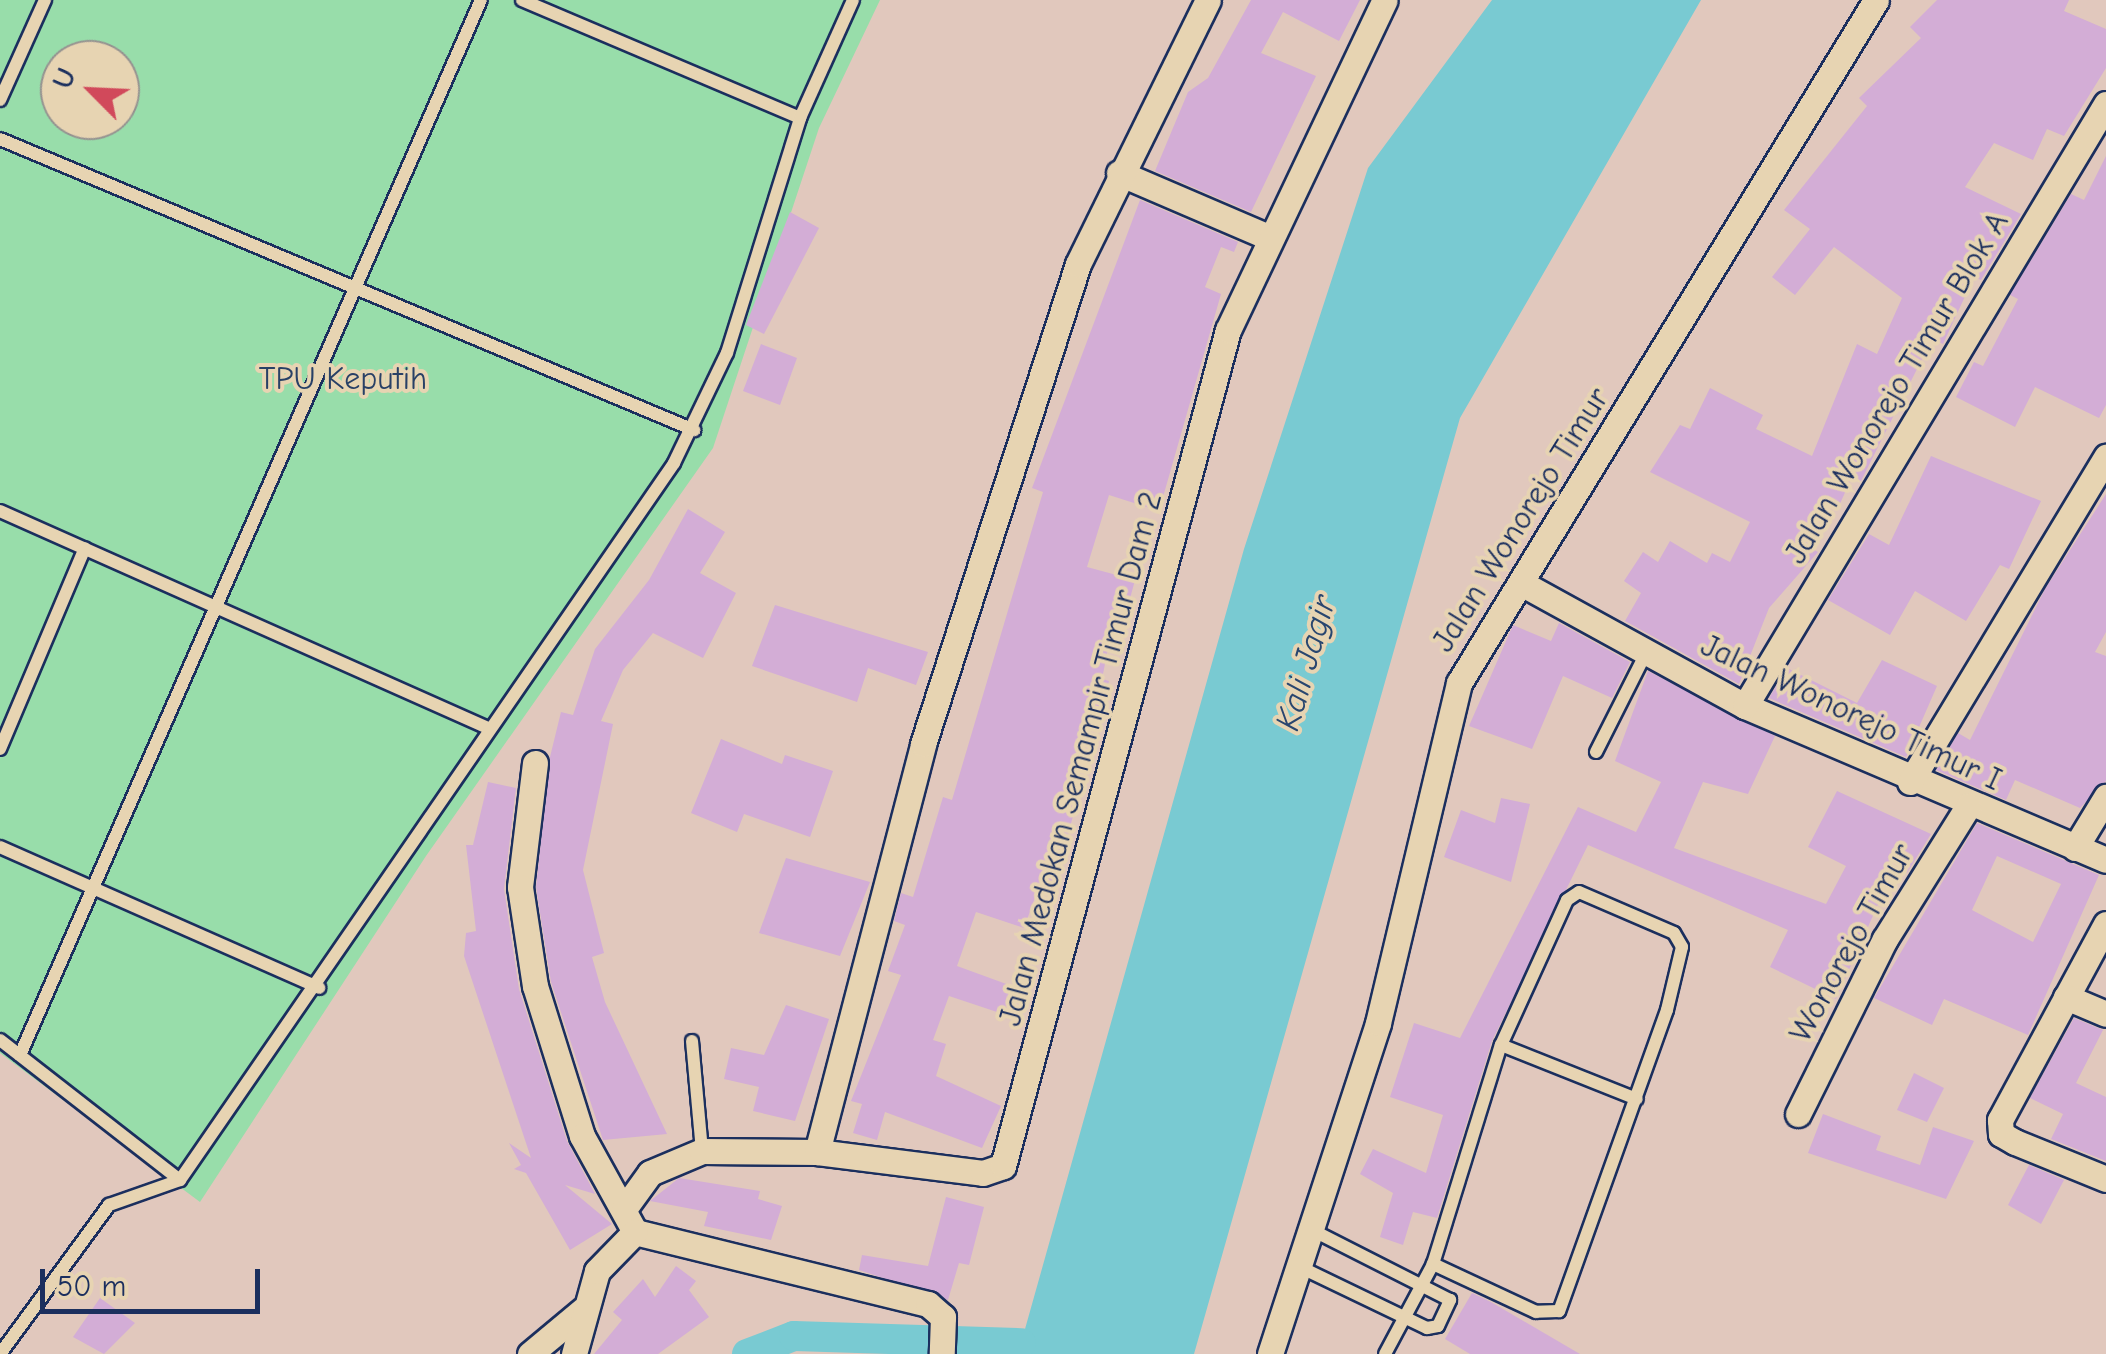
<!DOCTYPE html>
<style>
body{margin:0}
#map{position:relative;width:2106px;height:1354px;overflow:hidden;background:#e1c8bd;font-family:"Comic Neue",sans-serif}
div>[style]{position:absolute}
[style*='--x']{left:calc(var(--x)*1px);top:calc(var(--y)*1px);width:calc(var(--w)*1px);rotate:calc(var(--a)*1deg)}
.green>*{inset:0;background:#98ddaa}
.water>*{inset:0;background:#79cad2}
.canal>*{height:30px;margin:-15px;padding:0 15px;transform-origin:15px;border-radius:15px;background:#79cad2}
.building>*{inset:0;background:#d3add6}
.roads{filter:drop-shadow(2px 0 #1b2f5e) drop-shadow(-2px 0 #1b2f5e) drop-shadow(0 2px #1b2f5e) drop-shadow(0 -2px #1b2f5e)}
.lane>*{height:12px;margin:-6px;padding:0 6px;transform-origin:6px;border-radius:6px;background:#e7d4b2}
.street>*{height:25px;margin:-12.5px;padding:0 12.5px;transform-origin:12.5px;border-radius:12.5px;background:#e7d4b2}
span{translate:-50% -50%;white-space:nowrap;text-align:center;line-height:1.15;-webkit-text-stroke:8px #e7d4b2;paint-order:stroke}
.park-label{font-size:32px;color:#284066}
.street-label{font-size:32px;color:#1b2f5e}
.water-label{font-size:35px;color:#29466f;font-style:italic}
.north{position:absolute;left:40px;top:40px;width:100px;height:100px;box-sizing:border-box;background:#e7d4b2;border:2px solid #959290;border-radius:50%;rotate:294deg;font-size:28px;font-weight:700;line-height:40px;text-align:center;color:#1b2f5e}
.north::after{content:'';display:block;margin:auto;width:35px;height:45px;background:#d1495b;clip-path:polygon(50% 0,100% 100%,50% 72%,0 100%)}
.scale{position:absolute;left:40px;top:1269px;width:220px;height:45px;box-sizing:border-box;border:5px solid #1b2f5e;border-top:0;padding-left:12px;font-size:30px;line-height:35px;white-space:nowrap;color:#1b2f5e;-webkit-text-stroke:8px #e7d4b2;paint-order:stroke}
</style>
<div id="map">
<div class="green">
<i style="clip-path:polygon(evenodd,0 0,880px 0,819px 128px,713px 448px,426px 856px,200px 1202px,0 1053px,0 0,60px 60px,120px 60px,120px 120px,60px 120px,60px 60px)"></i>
</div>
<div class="water">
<i style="clip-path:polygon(1492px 0,1701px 0,1460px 418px,1194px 1354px,1018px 1354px,1244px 549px,1368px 168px)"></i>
</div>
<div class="canal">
<i style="--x:747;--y:1354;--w:50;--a:-21"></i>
<i style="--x:794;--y:1336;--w:227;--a:1.8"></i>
</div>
<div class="building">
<i style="clip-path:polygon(1251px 0,1360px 0,1339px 41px,1283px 12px,1261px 53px,1316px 76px,1251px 212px,1155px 171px,1188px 92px,1208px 78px)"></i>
<i style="clip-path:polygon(1937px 0,2069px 0,2064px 11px,2106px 29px,2106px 68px,2064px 136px,2047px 129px,2033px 160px,1994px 143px,1965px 187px,2021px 214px,1981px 280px,1974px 277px,1943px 344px,1932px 339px,1861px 481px,1852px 477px,1838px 508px,1829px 503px,1809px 547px,1818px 552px,1769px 608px,1739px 684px,1625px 621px,1641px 593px,1624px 581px,1643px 552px,1658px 562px,1670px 541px,1707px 563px,1712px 553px,1730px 562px,1750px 522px,1650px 472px,1680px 425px,1690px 429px,1710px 388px,1763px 415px,1756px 429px,1812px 456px,1857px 344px,1877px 354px,1902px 298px,1834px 247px,1795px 295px,1772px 277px,1810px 229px,1784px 210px,1867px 106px,1859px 98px,1921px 38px,1910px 27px)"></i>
<i style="clip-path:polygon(2106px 156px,2106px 405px,2099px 418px,2035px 387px,2015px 427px,1956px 397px,1974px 362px,1983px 366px,2018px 299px,2010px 295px,2071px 194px,2084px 200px)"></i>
<i style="clip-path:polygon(1140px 200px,1238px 242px,1234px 252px,1221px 247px,1205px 287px,1221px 294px,1159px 511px,1109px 495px,1087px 567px,1135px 580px,1128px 606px,1117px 603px,1102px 679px,1109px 681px,1053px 891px,1039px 886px,1024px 928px,976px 912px,957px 966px,1031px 993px,1021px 1020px,949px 996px,933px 1040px,946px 1044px,936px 1076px,1001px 1106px,982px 1148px,885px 1112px,877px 1140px,853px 1133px,862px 1104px,851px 1101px,901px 975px,888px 971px,905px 925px,894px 921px,901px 893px,913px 897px,943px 797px,952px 800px,1043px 492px,1032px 488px)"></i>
<i style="clip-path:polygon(790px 212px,819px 228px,764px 334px,746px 325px)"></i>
<i style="clip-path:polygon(761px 344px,797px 358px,780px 405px,743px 391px)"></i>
<i style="clip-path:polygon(1931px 456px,2041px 501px,2009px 569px,2000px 565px,1966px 621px,1915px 591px,1890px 635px,1828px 600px,1869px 534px,1889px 545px)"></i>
<i style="clip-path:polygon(2106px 494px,2106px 632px,2095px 652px,2106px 656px,2106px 781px,2080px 808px,2015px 780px,2006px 800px,1936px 770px,1958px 733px,1970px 740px,2045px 589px)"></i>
<i style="clip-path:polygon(688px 509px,725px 532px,700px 573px,736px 593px,703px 658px,653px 633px,623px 670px,601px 721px,613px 724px,583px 870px,604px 953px,592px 957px,605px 1002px,667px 1134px,603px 1140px,551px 982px,536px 887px,550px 757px,561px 712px,573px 715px,595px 649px,649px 580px)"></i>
<i style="clip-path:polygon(775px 605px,928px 652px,916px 685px,868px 668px,857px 702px,752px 666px)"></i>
<i style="clip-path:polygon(1559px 623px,1630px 662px,1612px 698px,1563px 676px,1532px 749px,1469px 726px,1513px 625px,1551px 641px)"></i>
<i style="clip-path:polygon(1882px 660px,1937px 686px,1906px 757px,1769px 698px,1787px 668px,1857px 703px)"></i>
<i style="clip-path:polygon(1648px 671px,1775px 736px,1748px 794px,1703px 782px,1674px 848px,1826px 904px,1846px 866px,1808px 847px,1837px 791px,1931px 834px,1907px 873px,1895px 866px,1836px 999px,1770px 967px,1788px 930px,1588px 845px,1492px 1041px,1437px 1218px,1413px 1212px,1403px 1245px,1380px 1237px,1393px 1193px,1360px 1174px,1373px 1149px,1426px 1173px,1443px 1115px,1390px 1097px,1414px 1023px,1460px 1038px,1578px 807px,1636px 832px,1661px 782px,1615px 761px)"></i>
<i style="clip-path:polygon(721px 739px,782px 764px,785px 755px,833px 771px,810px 837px,744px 814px,737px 832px,691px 813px)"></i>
<i style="clip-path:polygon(488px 782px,516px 788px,504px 889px,519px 989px,567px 1141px,595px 1194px,565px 1185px,612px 1224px,570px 1250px,526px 1173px,514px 1169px,521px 1165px,509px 1143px,531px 1158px,464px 956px,466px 933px,476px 931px,466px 845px,473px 845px)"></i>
<i style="clip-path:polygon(1501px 798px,1530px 804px,1511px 882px,1444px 857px,1461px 810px,1495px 823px)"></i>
<i style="clip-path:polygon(evenodd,1977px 823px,2099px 875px,2028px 1035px,1944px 999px,1932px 1025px,1874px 998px,1977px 823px,1997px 856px,2061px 884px,2033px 942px,1972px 910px,1997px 856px)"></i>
<i style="clip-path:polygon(786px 858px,870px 882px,840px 956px,759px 933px)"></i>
<i style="clip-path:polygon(786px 1005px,829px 1019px,795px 1121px,753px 1111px,759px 1087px,724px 1079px,731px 1048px,764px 1055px)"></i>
<i style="clip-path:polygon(2074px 1018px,2103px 1030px,2076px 1083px,2106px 1097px,2106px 1161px,2051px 1139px,2063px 1114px,2030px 1098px)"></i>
<i style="clip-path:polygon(1914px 1073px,1944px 1088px,1927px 1122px,1897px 1110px)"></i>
<i style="clip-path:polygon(1823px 1114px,1881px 1136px,1876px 1150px,1920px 1165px,1933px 1127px,1974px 1141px,1946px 1199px,1808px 1153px)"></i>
<i style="clip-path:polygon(2029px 1165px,2064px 1180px,2041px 1224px,2008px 1205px)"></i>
<i style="clip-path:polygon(679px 1178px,760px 1191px,758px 1199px,782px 1206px,771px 1240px,704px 1226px,708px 1212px,650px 1201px)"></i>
<i style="clip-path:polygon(946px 1197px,984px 1207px,969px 1265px,959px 1263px,948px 1300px,859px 1270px,862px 1255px,928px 1266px)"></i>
<i style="clip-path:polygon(676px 1266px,696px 1281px,689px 1290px,709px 1317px,658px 1354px,594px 1354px,622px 1320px,613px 1312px,643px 1279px,655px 1297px)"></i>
<i style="clip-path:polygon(1472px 1293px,1491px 1302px,1580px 1354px,1470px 1354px,1445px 1339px)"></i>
<i style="clip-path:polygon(100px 1298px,135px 1323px,104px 1354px,73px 1337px)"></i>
</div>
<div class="roads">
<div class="lane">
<i style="--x:522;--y:0;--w:302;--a:23"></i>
<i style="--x:0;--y:100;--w:110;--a:-65.8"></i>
<i style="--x:0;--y:139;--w:753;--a:22.75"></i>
<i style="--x:0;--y:511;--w:534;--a:23.97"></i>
<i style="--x:0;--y:749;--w:218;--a:-67.1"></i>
<i style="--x:1596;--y:752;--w:113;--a:-63.2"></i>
<i style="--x:0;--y:847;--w:349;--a:23.8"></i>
<i style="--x:0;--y:1040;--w:228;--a:37.9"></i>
<i style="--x:692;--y:1041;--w:110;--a:84.8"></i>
<i style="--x:1501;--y:1045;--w:146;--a:21.7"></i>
<i style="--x:20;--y:1055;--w:1151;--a:-66.4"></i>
<i style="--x:1300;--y:1267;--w:141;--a:25.7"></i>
<i style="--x:1427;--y:1328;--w:11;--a:-10"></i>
<i style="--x:1438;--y:1326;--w:29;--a:-65"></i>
<i style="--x:1450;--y:1300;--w:155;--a:-153.1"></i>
<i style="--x:0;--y:1354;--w:185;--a:-53.8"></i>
<i style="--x:109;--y:1205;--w:75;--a:-19.4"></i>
<i style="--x:180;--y:1180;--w:871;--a:-55.43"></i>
<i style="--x:674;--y:463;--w:122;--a:-64.3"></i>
<i style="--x:727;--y:353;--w:246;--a:-72.7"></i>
<i style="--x:800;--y:118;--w:129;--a:-65.8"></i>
<i style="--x:1385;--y:1354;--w:102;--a:-61.9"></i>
<i style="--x:1433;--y:1264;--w:229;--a:-72.8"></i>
<i style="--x:1501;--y:1045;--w:159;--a:-65.5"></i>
<i style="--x:1567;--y:900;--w:14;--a:-34"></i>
<i style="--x:1579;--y:892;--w:103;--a:23.3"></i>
<i style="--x:1674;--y:933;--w:16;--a:60"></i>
<i style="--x:1682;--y:947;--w:65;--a:103.4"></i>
<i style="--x:1667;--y:1010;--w:320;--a:109.7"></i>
<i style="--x:1559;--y:1311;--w:23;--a:178"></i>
<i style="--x:1536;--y:1312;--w:114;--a:-155"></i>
</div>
<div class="street">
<i style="--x:1119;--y:173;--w:162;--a:23.2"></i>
<i style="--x:1521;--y:583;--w:256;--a:28.8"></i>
<i style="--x:1745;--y:706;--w:392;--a:23.1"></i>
<i style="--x:1745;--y:706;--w:702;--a:-59.05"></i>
<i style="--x:535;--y:763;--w:125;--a:96.9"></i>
<i style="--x:520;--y:887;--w:100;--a:81.4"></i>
<i style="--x:535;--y:986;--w:157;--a:72.6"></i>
<i style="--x:582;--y:1136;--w:110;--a:61.1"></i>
<i style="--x:1910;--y:782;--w:380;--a:-58.9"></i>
<i style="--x:2075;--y:848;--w:60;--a:-58.7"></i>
<i style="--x:2106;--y:924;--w:223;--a:118.4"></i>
<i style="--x:2000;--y:1120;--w:14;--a:86"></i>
<i style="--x:2001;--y:1134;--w:16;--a:30"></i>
<i style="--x:2015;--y:1142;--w:98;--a:22.1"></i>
<i style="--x:2066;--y:997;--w:43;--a:23"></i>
<i style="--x:1798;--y:1114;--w:195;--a:-63.6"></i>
<i style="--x:1885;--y:939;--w:157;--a:-58"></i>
<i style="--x:817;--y:1152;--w:422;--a:-75.4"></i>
<i style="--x:923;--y:744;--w:504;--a:-72.1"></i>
<i style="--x:1078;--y:264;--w:294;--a:-63.8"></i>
<i style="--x:624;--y:1209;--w:44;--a:-54.2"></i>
<i style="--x:650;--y:1173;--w:56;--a:-22.9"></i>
<i style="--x:702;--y:1151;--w:115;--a:0.5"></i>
<i style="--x:817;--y:1152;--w:167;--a:7.2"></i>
<i style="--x:983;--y:1173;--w:21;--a:-19"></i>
<i style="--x:1003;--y:1166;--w:866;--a:-74.94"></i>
<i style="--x:1228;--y:330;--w:365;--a:-64.6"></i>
<i style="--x:635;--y:1232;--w:302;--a:13.8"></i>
<i style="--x:928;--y:1304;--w:20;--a:41"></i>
<i style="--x:943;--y:1317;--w:37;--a:92"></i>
<i style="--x:530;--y:1354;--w:69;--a:-39.7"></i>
<i style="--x:574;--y:1354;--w:86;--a:-74.5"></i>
<i style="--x:597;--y:1271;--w:54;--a:-45.7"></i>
<i style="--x:1270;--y:1354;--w:348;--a:-71.9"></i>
<i style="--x:1378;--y:1023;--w:350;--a:-76.6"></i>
<i style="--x:1459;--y:683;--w:800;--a:-58.59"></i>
</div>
</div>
<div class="park-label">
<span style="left:343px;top:379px">TPU Keputih</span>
</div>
<div class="street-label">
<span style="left:1897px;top:388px;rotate:-59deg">Jalan Wonorejo Timur Blok A</span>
<span style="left:1521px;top:520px;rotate:-58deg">Jalan Wonorejo Timur</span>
<span style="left:1851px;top:713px;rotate:25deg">Jalan Wonorejo Timur I</span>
<span style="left:1081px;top:759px;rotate:-75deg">Jalan Medokan Semampir Timur Dam 2</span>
<span style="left:1852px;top:943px;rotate:-61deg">Wonorejo Timur</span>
</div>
<div class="water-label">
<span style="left:1306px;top:663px;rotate:-74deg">Kali Jagir</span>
</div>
<div class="north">U</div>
<div class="scale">50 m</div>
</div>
